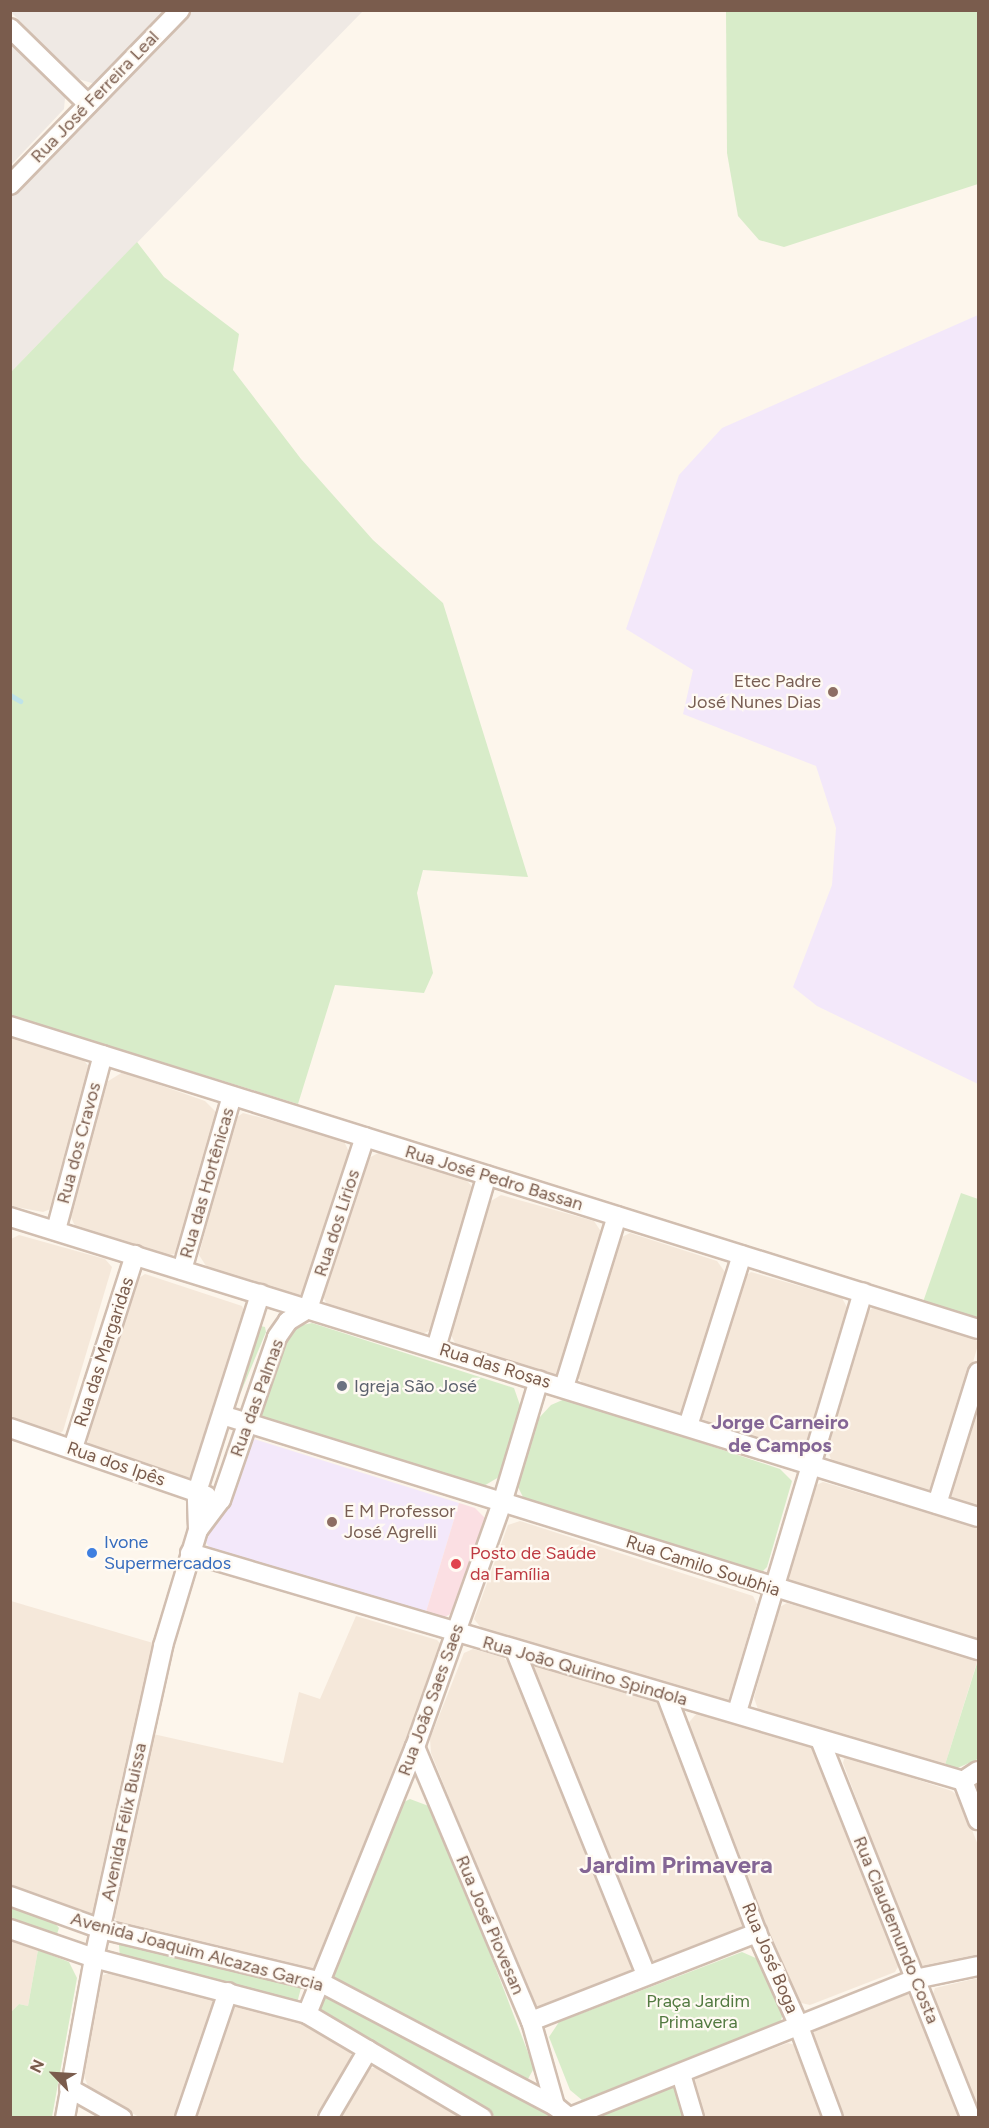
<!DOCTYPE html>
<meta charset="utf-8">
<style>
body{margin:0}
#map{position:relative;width:989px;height:2128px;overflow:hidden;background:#fdf6ec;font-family:Figtree,sans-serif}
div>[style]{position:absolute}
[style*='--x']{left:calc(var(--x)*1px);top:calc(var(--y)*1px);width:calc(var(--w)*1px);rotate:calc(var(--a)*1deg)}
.residential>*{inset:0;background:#f5e8da}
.industrial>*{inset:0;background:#efe9e4}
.education>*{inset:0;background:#f3e8fa}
.medical>*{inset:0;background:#fbdfe3}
.green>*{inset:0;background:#d8ecc9}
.stream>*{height:5px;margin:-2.5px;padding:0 2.5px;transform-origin:2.5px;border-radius:2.5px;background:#bfe3e8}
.roads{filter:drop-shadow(2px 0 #d1beb0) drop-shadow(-2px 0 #d1beb0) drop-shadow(0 2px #d1beb0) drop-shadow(0 -2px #d1beb0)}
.minor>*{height:18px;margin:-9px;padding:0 9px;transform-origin:9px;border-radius:9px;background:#fff}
.dots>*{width:16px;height:16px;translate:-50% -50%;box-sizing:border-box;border:3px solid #fffaf3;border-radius:50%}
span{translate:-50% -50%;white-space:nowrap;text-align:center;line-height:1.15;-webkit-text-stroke:4.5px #fffaf3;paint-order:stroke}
.street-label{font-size:18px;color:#7a5c4d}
.education-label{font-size:18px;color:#785e54}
.right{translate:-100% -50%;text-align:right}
.left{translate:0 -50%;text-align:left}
.worship-label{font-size:18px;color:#5b616d}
.shop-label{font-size:18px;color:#366cbe}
.health-label{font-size:18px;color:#be3a42}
.park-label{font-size:18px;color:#537a41}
.neighbourhood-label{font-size:20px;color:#846695;font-weight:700}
.district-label{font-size:24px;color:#846695;font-weight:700}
.frame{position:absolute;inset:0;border:12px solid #7a5c4d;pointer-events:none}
.north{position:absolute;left:24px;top:2044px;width:60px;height:60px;-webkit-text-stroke:4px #fffaf3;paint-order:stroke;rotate:295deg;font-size:16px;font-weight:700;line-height:24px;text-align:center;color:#7a5c4d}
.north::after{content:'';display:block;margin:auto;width:21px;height:27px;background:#7a5c4d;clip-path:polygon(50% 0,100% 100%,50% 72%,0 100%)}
</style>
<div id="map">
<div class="residential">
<i style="clip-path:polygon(10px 1036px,80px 1056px,91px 1069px,53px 1208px,43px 1212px,11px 1206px)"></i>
<i style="clip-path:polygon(123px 1072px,205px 1101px,216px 1112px,180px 1253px,164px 1256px,76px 1228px,68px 1211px,105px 1083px)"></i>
<i style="clip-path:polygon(243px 1113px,343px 1139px,349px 1152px,305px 1294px,293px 1296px,208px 1269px,199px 1255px,233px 1120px)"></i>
<i style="clip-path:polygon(380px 1152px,464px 1177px,473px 1188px,431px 1330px,420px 1335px,328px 1306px,322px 1295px,367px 1159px)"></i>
<i style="clip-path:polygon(501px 1195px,594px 1221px,602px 1233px,560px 1374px,549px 1376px,458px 1349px,450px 1333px,491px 1201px)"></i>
<i style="clip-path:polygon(630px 1233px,717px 1261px,725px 1272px,684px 1412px,672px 1414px,583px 1384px,576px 1374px,618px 1239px)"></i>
<i style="clip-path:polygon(19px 1235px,105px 1259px,112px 1267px,63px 1431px,57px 1435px,11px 1422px,11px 1239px)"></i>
<i style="clip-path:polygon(751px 1272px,842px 1298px,848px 1309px,810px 1446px,792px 1451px,704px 1423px,699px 1409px,740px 1280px)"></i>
<i style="clip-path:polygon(145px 1274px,242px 1306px,247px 1317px,196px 1475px,186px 1478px,93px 1450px,87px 1440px,136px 1280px)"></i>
<i style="clip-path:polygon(875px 1306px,975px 1335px,978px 1345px,937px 1486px,925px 1492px,832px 1463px,827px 1447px,866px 1313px)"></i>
<i style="clip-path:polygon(978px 1396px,978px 1508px,955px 1502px,948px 1492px)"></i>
<i style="clip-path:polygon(823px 1482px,978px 1528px,978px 1640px,793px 1585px,784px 1575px,812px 1487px)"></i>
<i style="clip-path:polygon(520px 1521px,753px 1596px,757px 1604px,729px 1701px,719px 1704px,482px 1629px,474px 1619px,508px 1525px)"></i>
<i style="clip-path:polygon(11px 1601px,153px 1643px,93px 1913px,85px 1917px,11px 1891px)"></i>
<i style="clip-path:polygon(787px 1603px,978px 1659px,944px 1768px,759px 1712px,754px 1698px,778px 1608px)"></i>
<i style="clip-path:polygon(356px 1616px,437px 1640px,444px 1647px,408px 1745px,314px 1968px,307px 1973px,119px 1926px,114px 1916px,153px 1734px,283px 1763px,299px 1692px,320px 1699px)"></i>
<i style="clip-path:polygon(473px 1649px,503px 1657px,515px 1670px,634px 1964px,629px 1973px,539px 2008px,532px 2003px,431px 1753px,430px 1739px,464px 1653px)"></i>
<i style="clip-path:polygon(539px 1663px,653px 1698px,662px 1706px,744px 1921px,740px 1931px,654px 1962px,646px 1958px,532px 1674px,533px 1665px)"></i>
<i style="clip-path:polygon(697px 1713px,734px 1721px,808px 1746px,817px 1753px,899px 1965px,895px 1972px,810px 2005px,797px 2002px,685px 1727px)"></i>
<i style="clip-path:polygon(845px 1756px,952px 1791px,959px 1797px,978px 1845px,978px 1958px,928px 1968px,918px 1964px,843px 1763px)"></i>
<i style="clip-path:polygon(10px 1940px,38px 1950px,28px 2006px,19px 2004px,11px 2012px)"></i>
<i style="clip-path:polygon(112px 1972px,211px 1997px,216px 2005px,178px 2117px,139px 2117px,89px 2089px,84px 2076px,101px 1976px)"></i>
<i style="clip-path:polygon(978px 1978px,978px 2114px,932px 1997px,935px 1988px)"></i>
<i style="clip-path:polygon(907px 1992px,916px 1996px,963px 2117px,842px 2117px,811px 2041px,817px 2025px)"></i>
<i style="clip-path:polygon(237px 2003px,303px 2020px,348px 2046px,352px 2058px,315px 2117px,193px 2118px,232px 2006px)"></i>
<i style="clip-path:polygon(788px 2043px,799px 2046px,826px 2117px,703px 2117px,691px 2088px,697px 2077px)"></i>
<i style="clip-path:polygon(378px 2067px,464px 2117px,338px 2118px,366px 2069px)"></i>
</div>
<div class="industrial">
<i style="clip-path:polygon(10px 11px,168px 11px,95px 84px,75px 78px)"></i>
<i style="clip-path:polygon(192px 11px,363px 11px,11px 372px,11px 196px)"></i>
<i style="clip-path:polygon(11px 43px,65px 98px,64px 109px,11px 165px)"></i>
</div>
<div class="education">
<i style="clip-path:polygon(978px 315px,978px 1084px,817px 1006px,793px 987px,832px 885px,836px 828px,816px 766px,683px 714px,693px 670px,626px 629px,679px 475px,722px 428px)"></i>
<i style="clip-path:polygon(251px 1438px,459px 1503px,426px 1612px,213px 1553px,205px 1541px,236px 1445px)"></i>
</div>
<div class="medical">
<i style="clip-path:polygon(459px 1503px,475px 1508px,485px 1518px,457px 1610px,445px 1617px,426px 1612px)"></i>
</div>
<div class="green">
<i style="clip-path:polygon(726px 11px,978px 11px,978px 184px,784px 247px,759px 240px,738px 216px,727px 153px)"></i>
<i style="clip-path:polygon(137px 242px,164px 277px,239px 334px,233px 370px,301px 459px,373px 540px,443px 603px,528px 877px,423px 870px,417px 893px,433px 973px,424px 993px,335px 985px,298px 1104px,11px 1016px,11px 372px)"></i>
<i style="clip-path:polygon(961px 1193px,978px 1199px,978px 1318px,923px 1302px)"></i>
<i style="clip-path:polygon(312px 1323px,514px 1388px,521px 1408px,499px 1477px,482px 1487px,257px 1415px,274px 1344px,293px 1327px)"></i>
<i style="clip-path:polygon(257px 1325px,265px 1327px,266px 1332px,241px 1392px,237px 1391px)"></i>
<i style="clip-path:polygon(567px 1398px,780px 1469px,792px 1481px,767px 1567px,760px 1574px,526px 1503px,518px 1487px,538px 1419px,551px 1405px)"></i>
<i style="clip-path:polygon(978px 1660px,978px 1759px,953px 1770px,944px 1768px)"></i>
<i style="clip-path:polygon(410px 1799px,434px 1808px,534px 2068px,528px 2079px,522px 2080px,332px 1977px,330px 1969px,398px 1805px)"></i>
<i style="clip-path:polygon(11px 1906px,53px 1921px,59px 1928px,57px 1934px,47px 1935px,11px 1922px)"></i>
<i style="clip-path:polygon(123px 1942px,297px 1981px,301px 1988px,297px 2003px,120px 1958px,119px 1945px)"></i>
<i style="clip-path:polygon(38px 1950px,69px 1962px,77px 1978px,52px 2117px,11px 2117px,11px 2012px,19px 2004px,28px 2006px)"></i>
<i style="clip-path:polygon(742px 1952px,758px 1959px,783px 2013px,780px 2024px,582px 2100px,570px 2090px,549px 2037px,559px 2022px)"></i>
<i style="clip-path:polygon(331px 1995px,401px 2032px,556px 2117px,496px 2117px,390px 2051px,323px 2015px,320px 2005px,323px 1997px)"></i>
<i style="clip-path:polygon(671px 2085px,677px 2089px,685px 2118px,590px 2118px)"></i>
</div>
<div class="stream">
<i style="--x:10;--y:695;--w:12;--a:31"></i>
</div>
<div class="roads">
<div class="minor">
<i style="--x:10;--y:28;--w:109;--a:44.3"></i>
<i style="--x:10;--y:185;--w:244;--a:-45.8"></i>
<i style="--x:10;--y:1026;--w:1014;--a:17.38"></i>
<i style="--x:10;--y:1217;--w:1013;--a:17.22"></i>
<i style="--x:56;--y:1230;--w:181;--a:-75"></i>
<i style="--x:182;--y:1270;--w:181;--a:-74"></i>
<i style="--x:436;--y:1348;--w:180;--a:-73.6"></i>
<i style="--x:564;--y:1387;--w:179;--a:-72.8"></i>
<i style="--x:222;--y:1415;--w:792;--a:17.27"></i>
<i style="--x:688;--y:1426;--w:179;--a:-72.5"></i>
<i style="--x:10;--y:1428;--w:208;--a:19"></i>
<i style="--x:73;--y:1448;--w:203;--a:-72.2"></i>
<i style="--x:937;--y:1504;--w:138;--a:-72.7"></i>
<i style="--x:198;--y:1530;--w:38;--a:-53"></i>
<i style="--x:221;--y:1500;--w:172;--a:-71"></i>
<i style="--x:277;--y:1337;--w:19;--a:-55"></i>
<i style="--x:288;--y:1321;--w:23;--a:-31"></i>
<i style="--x:308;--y:1309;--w:181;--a:-71.7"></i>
<i style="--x:190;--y:1553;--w:806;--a:16.43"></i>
<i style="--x:963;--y:1781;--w:18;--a:-34"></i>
<i style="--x:515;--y:1650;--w:350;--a:68"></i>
<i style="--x:667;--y:1697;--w:253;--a:69.1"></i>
<i style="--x:757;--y:1933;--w:100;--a:65.7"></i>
<i style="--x:798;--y:2024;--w:100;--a:69.6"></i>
<i style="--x:737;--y:1712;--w:438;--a:-73.3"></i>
<i style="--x:821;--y:1742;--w:405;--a:68.3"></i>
<i style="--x:415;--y:1747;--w:298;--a:67.1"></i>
<i style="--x:531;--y:2021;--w:88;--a:74.2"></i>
<i style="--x:963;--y:1781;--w:42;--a:69"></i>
<i style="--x:10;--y:1896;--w:97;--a:19.9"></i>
<i style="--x:101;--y:1929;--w:223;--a:13.5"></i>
<i style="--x:318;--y:1981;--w:268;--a:27.8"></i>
<i style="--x:555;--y:2106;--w:19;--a:39"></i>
<i style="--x:10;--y:1929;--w:89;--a:19"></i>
<i style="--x:94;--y:1958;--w:220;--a:14.7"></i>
<i style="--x:307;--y:2014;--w:204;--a:30.6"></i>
<i style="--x:307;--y:2014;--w:288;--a:-68"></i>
<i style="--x:415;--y:1747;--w:259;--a:-70.4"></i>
<i style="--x:502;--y:1503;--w:128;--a:-73.3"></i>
<i style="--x:531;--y:2021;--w:243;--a:-21.3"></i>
<i style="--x:681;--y:2074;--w:46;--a:73.5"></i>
<i style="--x:69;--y:2088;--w:61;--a:29.5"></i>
<i style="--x:570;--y:2117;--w:372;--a:-21.8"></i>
<i style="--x:915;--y:1979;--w:64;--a:-11.7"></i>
<i style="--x:65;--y:2118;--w:163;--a:-79.7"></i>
<i style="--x:94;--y:1958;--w:320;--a:-77.5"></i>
<i style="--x:163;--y:1646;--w:121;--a:-73.2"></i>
<i style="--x:198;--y:1530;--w:38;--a:-92"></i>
<i style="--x:197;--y:1492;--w:208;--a:-72.3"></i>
<i style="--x:185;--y:2118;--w:133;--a:-71.2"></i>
<i style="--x:328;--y:2118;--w:79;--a:-59.5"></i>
</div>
</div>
<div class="dots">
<i style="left:833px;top:692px;background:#8d6e63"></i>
<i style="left:342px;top:1386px;background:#6b7280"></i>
<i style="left:332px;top:1522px;background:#8d6e63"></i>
<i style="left:92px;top:1553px;background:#3f7fe0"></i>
<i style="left:456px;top:1564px;background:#e0444e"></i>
</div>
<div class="street-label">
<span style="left:95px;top:97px;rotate:-46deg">Rua José Ferreira Leal</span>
<span style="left:79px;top:1143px;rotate:-75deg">Rua dos Cravos</span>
<span style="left:494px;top:1178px;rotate:17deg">Rua José Pedro Bassan</span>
<span style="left:207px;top:1183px;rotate:-74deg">Rua das Hortênicas</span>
<span style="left:337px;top:1223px;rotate:-72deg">Rua dos Lírios</span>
<span style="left:104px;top:1352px;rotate:-72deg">Rua das Margaridas</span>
<span style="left:495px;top:1366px;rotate:17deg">Rua das Rosas</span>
<span style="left:257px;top:1398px;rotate:-70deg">Rua das Palmas</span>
<span style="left:116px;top:1464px;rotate:19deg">Rua dos Ipês</span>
<span style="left:703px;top:1566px;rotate:18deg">Rua Camilo Soubhia</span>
<span style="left:585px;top:1671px;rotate:16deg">Rua João Quirino Spindola</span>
<span style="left:431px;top:1700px;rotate:-70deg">Rua João Saes Saes</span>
<span style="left:124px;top:1822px;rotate:-78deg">Avenida Félix Buissa</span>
<span style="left:490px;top:1925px;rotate:67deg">Rua José Piovesan</span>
<span style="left:896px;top:1930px;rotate:68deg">Rua Claudemundo Costa</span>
<span style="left:197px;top:1952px;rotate:15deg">Avenida Joaquim Alcazas Garcia</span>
<span style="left:770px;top:1958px;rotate:67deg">Rua José Boga</span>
</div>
<div class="education-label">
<span class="right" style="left:821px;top:692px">Etec Padre<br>José Nunes Dias</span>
<span class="left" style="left:344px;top:1522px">E M Professor<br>José Agrelli</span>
</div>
<div class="worship-label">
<span class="left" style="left:354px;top:1386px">Igreja São José</span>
</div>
<div class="shop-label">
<span class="left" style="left:104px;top:1553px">Ivone<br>Supermercados</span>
</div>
<div class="health-label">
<span class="left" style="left:470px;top:1564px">Posto de Saúde<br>da Família</span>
</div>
<div class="park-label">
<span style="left:698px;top:2012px">Praça Jardim<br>Primavera</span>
</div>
<div class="neighbourhood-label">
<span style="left:780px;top:1434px">Jorge Carneiro<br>de Campos</span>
</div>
<div class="district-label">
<span style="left:676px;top:1865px">Jardim Primavera</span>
</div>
<div class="frame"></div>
<div class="north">N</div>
</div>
